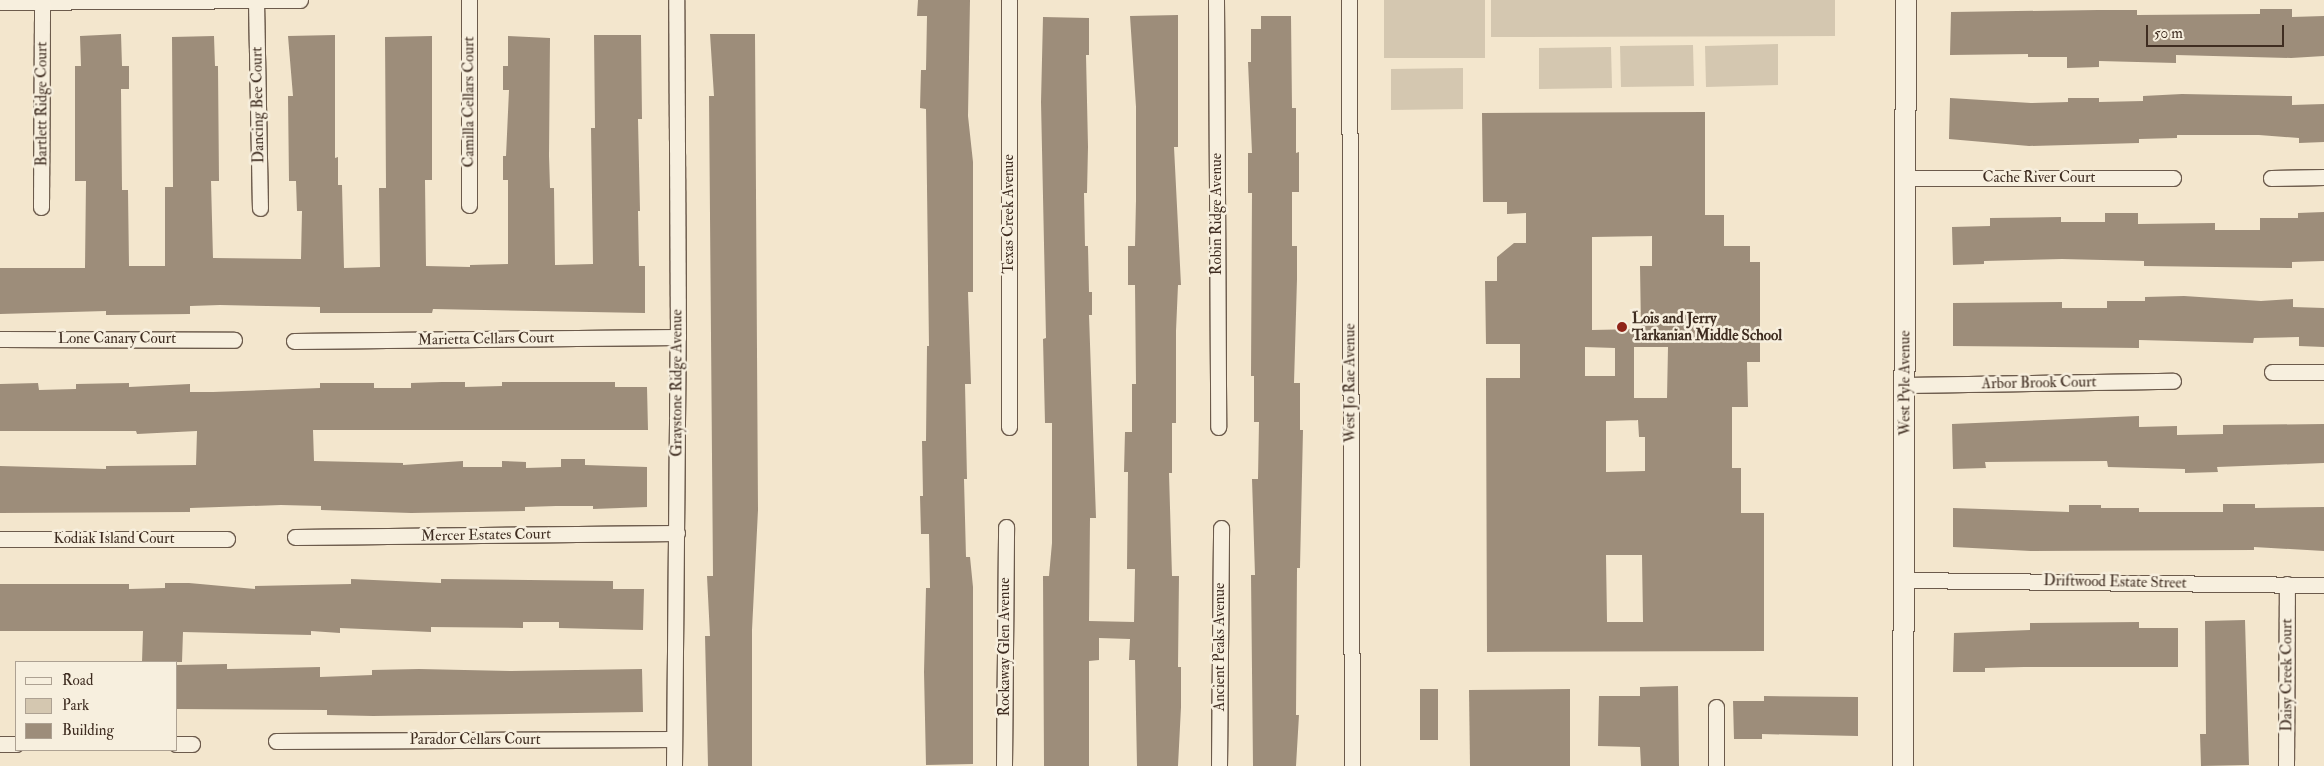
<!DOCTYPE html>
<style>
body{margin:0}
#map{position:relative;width:2324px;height:766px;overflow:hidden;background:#f3e6cd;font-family:"IM FELL Double Pica",serif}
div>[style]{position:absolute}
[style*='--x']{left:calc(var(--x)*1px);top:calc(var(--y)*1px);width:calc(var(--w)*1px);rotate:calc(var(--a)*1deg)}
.green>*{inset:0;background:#d4c7b0}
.building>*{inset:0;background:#9d8d7a}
.roads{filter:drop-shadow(1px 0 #6c5b4c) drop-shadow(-1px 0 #6c5b4c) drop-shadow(0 1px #6c5b4c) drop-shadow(0 -1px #6c5b4c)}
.street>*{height:15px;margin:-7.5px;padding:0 7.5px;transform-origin:7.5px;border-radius:7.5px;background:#f7efde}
.secondary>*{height:20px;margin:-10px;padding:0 10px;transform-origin:10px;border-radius:10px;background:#f7efde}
.dots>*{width:14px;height:14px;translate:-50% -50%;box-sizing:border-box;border:2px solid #f7efde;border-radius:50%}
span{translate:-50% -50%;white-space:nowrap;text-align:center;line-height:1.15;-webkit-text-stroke:5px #f7efde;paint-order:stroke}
.street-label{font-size:15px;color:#3f2d21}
.poi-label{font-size:15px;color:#3f2d21;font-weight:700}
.left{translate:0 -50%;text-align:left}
.legend{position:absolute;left:15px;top:661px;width:162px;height:90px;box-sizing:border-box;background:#f7efde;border:1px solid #ada192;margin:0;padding:6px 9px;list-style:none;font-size:15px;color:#3f2d21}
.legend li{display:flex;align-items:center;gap:10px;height:25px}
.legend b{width:25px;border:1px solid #ada192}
.scale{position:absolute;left:2146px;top:25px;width:138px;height:22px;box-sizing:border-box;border:2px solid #3f2d21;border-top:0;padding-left:6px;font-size:15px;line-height:18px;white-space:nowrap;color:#3f2d21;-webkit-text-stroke:4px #f7efde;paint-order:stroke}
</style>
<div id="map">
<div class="green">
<i style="clip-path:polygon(1384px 0,1485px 0,1485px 58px,1384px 58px)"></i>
<i style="clip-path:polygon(1491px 0,1835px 0,1835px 36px,1491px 37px)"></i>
<i style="clip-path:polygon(1778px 44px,1778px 85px,1706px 87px,1705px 46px)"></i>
<i style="clip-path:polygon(1693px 45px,1694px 86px,1621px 87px,1620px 46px)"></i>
<i style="clip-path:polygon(1611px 47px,1612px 88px,1539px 89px,1539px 48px)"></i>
<i style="clip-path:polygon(1463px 68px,1463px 109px,1391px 110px,1391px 69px)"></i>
</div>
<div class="building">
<i style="clip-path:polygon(918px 0,970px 0,968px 116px,973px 162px,973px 292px,968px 292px,971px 384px,965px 384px,967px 479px,964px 479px,966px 557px,970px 557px,973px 587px,973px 764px,926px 765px,924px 672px,926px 588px,930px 588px,929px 534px,921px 534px,920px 496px,923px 496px,922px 441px,926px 441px,927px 346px,929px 346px,926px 109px,920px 108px,921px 70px,926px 70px,927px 16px,917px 16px)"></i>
<i style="clip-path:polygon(2260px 9px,2292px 9px,2292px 17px,2324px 16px,2324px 56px,2291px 58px,2176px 55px,2176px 63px,2099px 61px,2099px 67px,2067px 68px,2067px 57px,2028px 57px,2028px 54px,1950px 55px,1951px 12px,2098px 10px,2137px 10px,2137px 15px,2260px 14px)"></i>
<i style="clip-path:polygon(1178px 15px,1178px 147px,1174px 147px,1181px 285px,1178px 285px,1176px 331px,1176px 423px,1172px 423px,1172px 473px,1169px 473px,1172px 576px,1179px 576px,1178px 667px,1181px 667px,1181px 707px,1178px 766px,1137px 766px,1135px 660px,1129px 660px,1130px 639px,1099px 638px,1099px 660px,1089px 661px,1089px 766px,1044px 766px,1043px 576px,1049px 576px,1052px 543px,1052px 423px,1045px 423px,1043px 339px,1046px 338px,1041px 102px,1043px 17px,1089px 18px,1089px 55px,1086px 55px,1088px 147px,1087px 193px,1084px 193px,1085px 246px,1088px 246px,1089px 292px,1092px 292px,1092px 315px,1089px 315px,1096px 518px,1090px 518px,1089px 621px,1134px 622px,1135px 569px,1127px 569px,1128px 472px,1124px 472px,1125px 432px,1132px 432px,1132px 384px,1136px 384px,1135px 285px,1128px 285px,1128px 246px,1135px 246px,1136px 200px,1136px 107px,1130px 16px)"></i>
<i style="clip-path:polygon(1261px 16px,1291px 16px,1292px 108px,1296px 108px,1296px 153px,1299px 152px,1299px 192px,1292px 192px,1292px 246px,1297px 246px,1297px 279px,1294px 383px,1300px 383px,1300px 430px,1303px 430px,1300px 568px,1297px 568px,1296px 715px,1299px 715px,1296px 766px,1253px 766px,1251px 575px,1255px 575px,1252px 479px,1258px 479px,1259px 422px,1254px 422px,1254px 376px,1251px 376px,1252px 193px,1248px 193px,1248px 153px,1252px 153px,1248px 62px,1251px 62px,1251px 29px,1261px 29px)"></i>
<i style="clip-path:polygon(121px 34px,122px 66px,129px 66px,129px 89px,121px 89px,122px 190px,128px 190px,129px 266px,165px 266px,165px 187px,173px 187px,172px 37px,214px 36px,215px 66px,218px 66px,219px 181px,211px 181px,213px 258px,301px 259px,302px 211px,297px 211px,296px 181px,289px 181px,288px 96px,293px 96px,288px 36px,335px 35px,335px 158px,338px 157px,338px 185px,342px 185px,344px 268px,380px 267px,379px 188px,386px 188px,385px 37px,432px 36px,432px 180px,425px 180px,426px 266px,470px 267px,470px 265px,508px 264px,508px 180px,503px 180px,503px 156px,506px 156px,509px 90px,503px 90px,503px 66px,508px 66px,508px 36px,550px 38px,549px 156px,550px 188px,554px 188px,555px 265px,593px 264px,591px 128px,595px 128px,594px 35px,641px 35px,642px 119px,638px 119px,640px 211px,638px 211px,639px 266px,645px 266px,645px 313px,433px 309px,432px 313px,320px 313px,320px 307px,220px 305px,190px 306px,190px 314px,106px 315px,106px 311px,0 314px,0 268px,85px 268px,86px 181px,75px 181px,75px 66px,81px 66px,80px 36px)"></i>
<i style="clip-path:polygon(710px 34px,755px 34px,758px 510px,752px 630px,752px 766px,708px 766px,705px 636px,710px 636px,707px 576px,713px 576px,709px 96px,714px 96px)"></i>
<i style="clip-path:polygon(2182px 94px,2292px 96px,2292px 105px,2324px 104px,2324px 142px,2299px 143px,2299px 138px,2259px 135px,2177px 135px,2177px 138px,2139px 139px,2139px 143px,2029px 146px,1949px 139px,1950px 98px,2031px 103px,2068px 102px,2068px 98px,2099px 98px,2099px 102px,2143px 101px,2143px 96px)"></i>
<i style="clip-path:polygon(evenodd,1705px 112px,1705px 215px,1724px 215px,1724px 246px,1750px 246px,1750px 262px,1760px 262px,1760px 362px,1747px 362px,1748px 407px,1732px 407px,1732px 468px,1741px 468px,1741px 513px,1764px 513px,1764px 651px,1487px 652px,1486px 378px,1520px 378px,1520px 344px,1486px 344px,1485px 281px,1497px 281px,1497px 257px,1514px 243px,1526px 243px,1526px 213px,1507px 214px,1507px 202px,1483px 202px,1482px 113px,1705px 112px,1652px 236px,1652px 266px,1640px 266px,1641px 329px,1592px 330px,1592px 237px,1652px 236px,1705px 112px,1585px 347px,1615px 348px,1615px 376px,1585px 376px,1585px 347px,1705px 112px,1634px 347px,1668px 347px,1667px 398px,1634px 398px,1634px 347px,1705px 112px,1638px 420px,1639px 437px,1645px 437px,1645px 471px,1606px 472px,1606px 421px,1638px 420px,1705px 112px,1606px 555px,1642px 555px,1643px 622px,1607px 622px,1606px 555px)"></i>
<i style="clip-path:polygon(2324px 212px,2324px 261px,2292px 262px,2292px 268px,2144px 266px,2144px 261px,2062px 259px,1984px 261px,1984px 264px,1953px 265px,1952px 227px,1990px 226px,1990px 218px,2061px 217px,2061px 222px,2105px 222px,2105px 213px,2138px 213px,2138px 224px,2215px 223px,2215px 230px,2260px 230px,2260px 218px,2298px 218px,2298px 213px)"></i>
<i style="clip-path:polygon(2184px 296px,2261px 301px,2293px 299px,2293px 307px,2324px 308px,2324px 347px,2299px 346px,2299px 337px,2254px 338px,2253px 343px,2139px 340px,2139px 348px,1953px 346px,1953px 303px,2062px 302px,2062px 308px,2107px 308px,2107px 301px,2145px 301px,2145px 297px)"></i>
<i style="clip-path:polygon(442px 382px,465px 382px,465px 387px,502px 386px,502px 382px,615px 382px,615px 387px,647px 387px,648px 430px,313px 430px,314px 461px,403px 463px,403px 465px,463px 461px,463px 467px,502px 467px,502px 461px,526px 462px,526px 468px,561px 467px,561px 459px,585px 459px,585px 465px,647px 467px,647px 507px,593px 509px,593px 506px,556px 506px,525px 507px,525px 511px,411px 513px,321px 510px,321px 506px,281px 505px,190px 508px,190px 512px,0 513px,0 466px,106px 469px,106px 466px,196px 465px,197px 431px,137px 434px,136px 431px,0 431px,0 384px,38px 383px,39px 390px,76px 389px,76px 384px,129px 383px,129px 387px,190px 384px,190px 392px,213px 392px,320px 388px,320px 383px,374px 383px,374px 388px,411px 388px,411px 383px)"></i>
<i style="clip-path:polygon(2139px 416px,2139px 427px,2177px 426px,2177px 435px,2223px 434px,2223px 425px,2324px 424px,2324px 463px,2217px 467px,2218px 472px,2185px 473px,2185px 469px,2108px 467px,2107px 461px,1985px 462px,1986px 468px,1953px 469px,1952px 424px)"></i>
<i style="clip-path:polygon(2223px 504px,2255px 504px,2255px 508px,2324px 507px,2324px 551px,2254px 547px,2254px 550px,2031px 551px,1953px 547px,1953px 508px,2069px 512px,2069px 505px,2101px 505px,2101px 508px,2139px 508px,2139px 512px,2223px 512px)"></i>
<i style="clip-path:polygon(351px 579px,441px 583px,441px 579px,613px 581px,613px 589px,644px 589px,643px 630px,559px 628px,559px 622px,523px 622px,523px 628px,431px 627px,431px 632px,340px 628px,340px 633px,311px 631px,311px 635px,183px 632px,182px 662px,142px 662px,143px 631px,0 631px,0 584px,129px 584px,129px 589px,165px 588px,165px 583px,189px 583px,255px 589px,255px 586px,351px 584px)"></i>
<i style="clip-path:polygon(2245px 620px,2249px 765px,2201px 766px,2200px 734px,2206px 734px,2205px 621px)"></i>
<i style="clip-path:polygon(2139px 622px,2139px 628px,2178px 628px,2178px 667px,2024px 667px,1985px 668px,1985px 672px,1953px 672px,1954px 633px,2030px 630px,2030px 623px)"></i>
<i style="clip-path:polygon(227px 664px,227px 669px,320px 667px,320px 677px,372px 675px,372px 670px,419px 669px,511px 671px,642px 669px,643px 712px,373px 716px,327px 715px,327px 710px,176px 709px,176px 665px)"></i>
<i style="clip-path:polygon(1678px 686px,1679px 766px,1641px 766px,1640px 747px,1598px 746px,1599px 696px,1640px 696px,1640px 687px)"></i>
<i style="clip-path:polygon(1420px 689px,1438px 689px,1438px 740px,1420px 740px)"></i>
<i style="clip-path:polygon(1570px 689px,1570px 766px,1470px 766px,1469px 690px)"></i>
<i style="clip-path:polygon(1764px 696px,1858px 697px,1858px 736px,1762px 734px,1762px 739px,1734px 739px,1733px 701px,1764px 701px)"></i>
</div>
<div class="roads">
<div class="street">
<i style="--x:469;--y:0;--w:205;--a:90"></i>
<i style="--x:1009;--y:0;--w:427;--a:90"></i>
<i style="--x:1216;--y:0;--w:427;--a:89.7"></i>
<i style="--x:1349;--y:0;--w:766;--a:89.78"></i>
<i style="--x:256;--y:1;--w:207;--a:88.9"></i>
<i style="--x:0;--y:2;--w:300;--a:-0.4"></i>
<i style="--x:1904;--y:178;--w:269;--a:0"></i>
<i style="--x:2271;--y:178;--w:53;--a:-1.1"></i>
<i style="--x:41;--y:207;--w:205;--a:-89.7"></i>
<i style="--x:0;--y:339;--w:234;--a:0.2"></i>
<i style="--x:294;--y:341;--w:384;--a:-0.6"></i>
<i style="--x:2272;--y:372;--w:52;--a:0"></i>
<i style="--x:1905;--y:385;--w:268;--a:-0.9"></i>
<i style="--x:295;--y:537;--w:382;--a:-0.6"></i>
<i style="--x:0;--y:539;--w:227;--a:0"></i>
<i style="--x:1906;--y:580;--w:418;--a:0.7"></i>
<i style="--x:1716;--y:707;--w:59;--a:90"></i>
<i style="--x:276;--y:741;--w:398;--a:-0.3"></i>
<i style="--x:0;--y:744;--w:16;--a:0"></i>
<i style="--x:176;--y:744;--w:16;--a:0"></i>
<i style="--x:674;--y:766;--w:429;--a:-89.5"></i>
<i style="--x:678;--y:337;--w:337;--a:-90.3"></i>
<i style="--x:1004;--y:766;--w:239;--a:-89.5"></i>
<i style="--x:1219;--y:766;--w:238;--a:-89.5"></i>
<i style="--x:2286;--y:766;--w:182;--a:-89.7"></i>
</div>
<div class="secondary">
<i style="--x:1903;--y:766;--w:766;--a:-89.78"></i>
</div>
</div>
<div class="dots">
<i style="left:1622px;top:327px;background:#8f2418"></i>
</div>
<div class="street-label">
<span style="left:469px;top:102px;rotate:-90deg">Camilla Cellars Court</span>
<span style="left:42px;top:104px;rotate:-90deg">Bartlett Ridge Court</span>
<span style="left:258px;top:105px;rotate:-91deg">Dancing Bee Court</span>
<span style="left:2039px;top:178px">Cache River Court</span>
<span style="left:1009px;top:214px;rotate:-90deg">Texas Creek Avenue</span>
<span style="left:1217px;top:214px;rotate:-90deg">Robin Ridge Avenue</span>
<span style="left:117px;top:339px">Lone Canary Court</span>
<span style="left:486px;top:339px;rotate:-1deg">Marietta Cellars Court</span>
<span style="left:677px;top:383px;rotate:-90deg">Graystone Ridge Avenue</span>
<span style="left:1350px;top:383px;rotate:-90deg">West Jo Rae Avenue</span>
<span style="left:1905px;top:383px;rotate:-90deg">West Pyle Avenue</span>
<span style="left:2039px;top:383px;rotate:-1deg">Arbor Brook Court</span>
<span style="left:486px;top:535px;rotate:-1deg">Mercer Estates Court</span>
<span style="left:114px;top:539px">Kodiak Island Court</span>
<span style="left:2115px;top:582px;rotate:1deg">Driftwood Estate Street</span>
<span style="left:1005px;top:647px;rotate:-90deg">Rockaway Glen Avenue</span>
<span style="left:1220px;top:647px;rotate:-90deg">Ancient Peaks Avenue</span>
<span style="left:2287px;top:675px;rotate:-90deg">Daisy Creek Court</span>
<span style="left:475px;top:740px">Parador Cellars Court</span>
</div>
<div class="poi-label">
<span class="left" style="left:1632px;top:327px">Lois and Jerry<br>Tarkanian Middle School</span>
</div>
<ul class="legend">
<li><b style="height:6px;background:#f7efde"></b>Road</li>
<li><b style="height:14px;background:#d4c7b0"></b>Park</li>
<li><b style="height:14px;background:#9d8d7a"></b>Building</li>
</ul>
<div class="scale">50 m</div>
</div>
